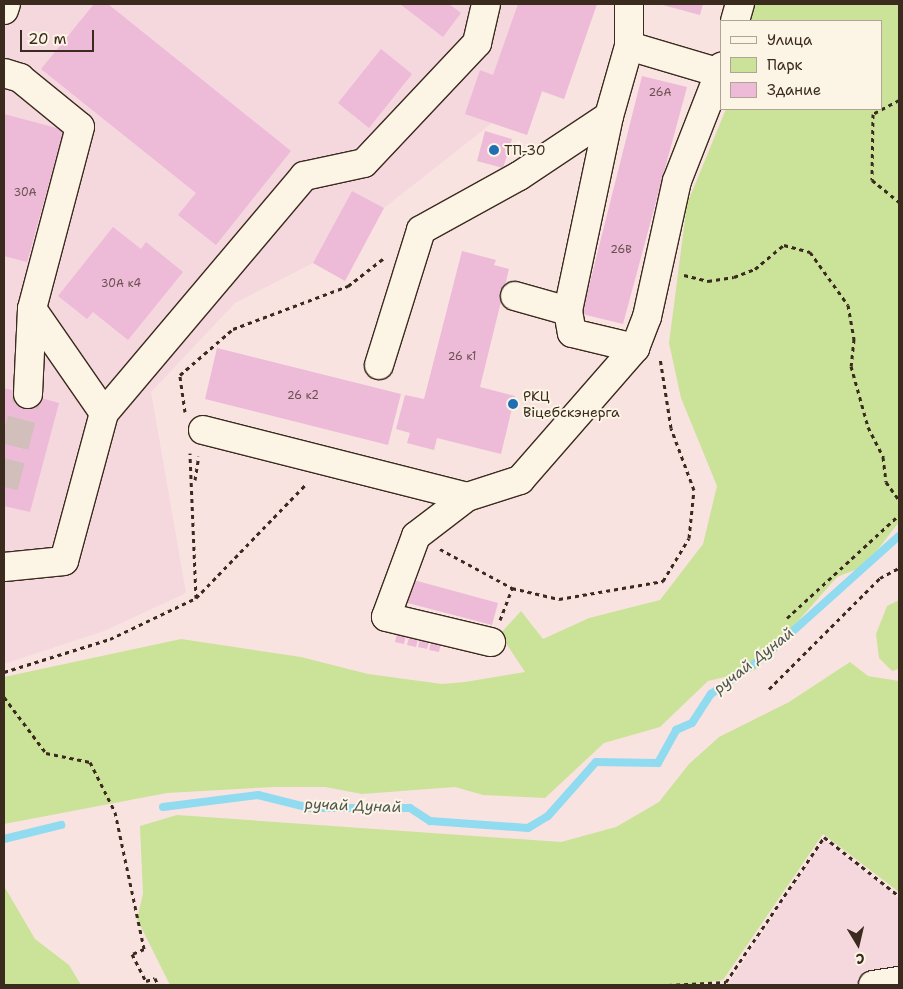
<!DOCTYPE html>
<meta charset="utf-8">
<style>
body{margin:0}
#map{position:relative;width:903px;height:989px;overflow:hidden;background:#f8e3e1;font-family:"Shantell Sans",sans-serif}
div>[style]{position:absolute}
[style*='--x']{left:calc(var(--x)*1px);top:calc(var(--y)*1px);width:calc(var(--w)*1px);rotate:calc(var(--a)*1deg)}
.built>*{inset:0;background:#f5d7de}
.green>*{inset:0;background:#cbe398}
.stream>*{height:8px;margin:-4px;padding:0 4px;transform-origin:4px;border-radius:4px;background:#90dbf0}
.building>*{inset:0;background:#edbad8}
.minor-tunnel>*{height:28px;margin-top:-14px;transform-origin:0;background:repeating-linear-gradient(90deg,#d2beba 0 28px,transparent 0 42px)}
.path>*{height:3px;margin-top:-1.5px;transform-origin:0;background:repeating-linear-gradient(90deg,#3b2a1e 0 4px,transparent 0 8px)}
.roads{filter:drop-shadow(1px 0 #3b2a1e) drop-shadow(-1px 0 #3b2a1e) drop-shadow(0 1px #3b2a1e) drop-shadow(0 -1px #3b2a1e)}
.minor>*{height:28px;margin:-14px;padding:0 14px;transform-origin:14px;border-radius:14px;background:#fcf5e5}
.dots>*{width:14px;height:14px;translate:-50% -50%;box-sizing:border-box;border:2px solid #fcf5e5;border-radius:50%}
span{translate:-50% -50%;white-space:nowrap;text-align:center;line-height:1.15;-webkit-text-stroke:4px #fcf5e5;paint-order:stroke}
.number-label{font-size:11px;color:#684e4c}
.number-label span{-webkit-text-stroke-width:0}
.poi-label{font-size:14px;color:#3b2a1e}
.left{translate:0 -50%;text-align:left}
.water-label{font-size:15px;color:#505652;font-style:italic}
.frame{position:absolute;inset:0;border:5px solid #3b2a1e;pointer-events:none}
.legend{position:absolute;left:720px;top:20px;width:162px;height:90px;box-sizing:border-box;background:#fcf5e5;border:1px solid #afa495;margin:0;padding:6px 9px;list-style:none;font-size:15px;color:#3b2a1e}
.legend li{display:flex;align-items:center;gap:10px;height:25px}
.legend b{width:25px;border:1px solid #afa495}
.north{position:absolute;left:833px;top:919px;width:50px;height:50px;-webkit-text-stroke:4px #fcf5e5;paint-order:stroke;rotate:171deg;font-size:14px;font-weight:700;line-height:20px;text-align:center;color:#3b2a1e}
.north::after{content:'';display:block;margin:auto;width:18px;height:22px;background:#3b2a1e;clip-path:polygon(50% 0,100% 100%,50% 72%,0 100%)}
.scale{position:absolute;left:20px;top:30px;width:74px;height:22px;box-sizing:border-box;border:2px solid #3b2a1e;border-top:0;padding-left:6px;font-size:15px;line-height:18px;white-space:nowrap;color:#3b2a1e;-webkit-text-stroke:4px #fcf5e5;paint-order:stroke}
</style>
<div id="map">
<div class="built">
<i style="clip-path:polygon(4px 4px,597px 4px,564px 99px,542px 92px,527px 135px,492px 123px,384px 208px,352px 191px,313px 263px,235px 303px,151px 392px,186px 593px,104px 631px,4px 664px)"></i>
<i style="clip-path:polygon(824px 840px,899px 899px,899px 985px,728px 985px)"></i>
</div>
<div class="green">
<i style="clip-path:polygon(754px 4px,899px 4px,899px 522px,865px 566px,837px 577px,755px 670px,708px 681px,660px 727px,604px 743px,545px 798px,483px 795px,455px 787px,362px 794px,325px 787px,274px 787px,167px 793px,4px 824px,4px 677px,181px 639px,301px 657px,368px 674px,442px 684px,465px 682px,525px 672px,500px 634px,521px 611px,543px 639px,589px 618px,660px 600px,703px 544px,717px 486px,681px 398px,669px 343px,687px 204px,726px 109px,882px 109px,882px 21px,751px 21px)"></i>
<i style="clip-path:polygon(899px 600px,899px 669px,892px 671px,879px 658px,876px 634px,887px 606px)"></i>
<i style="clip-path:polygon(850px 662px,868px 676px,899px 681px,899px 892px,823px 834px,723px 980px,687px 985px,170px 985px,137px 919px,143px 894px,140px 826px,177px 815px,561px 842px,616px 827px,659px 802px,689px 764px,719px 737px,789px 702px)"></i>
<i style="clip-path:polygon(4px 886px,35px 939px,69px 965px,81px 985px,4px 985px)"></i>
</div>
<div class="stream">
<i style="--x:163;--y:807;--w:96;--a:-7.2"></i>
<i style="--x:258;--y:795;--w:54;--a:14"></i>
<i style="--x:310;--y:808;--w:100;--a:0"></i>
<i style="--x:410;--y:808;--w:24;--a:33"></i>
<i style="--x:430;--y:821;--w:98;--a:4.1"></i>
<i style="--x:528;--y:828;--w:23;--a:-31"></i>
<i style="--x:548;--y:816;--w:72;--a:-48.4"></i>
<i style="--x:596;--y:762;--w:62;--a:0.9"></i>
<i style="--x:658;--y:763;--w:38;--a:-61"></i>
<i style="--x:676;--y:730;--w:17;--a:-24"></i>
<i style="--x:692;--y:723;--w:35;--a:-57"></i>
<i style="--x:711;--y:694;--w:65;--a:-34.9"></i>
<i style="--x:764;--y:657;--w:181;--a:-41.9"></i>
<i style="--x:4;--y:839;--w:59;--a:-13.8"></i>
</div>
<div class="building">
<i style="clip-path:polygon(94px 4px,108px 4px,291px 151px,216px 245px,178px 215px,196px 193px,41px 69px)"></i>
<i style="clip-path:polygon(400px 4px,449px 4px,461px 13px,443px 37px)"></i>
<i style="clip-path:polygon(518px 4px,597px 4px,564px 99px,542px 91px,527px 135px,465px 114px,480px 70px,493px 75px)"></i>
<i style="clip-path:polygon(659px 4px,703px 4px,700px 15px)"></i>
<i style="clip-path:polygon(381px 49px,412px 74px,369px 128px,338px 103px)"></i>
<i style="clip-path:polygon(642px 76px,687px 87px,623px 324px,582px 314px)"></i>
<i style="clip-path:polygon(4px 114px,64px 130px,27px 262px,4px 256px)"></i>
<i style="clip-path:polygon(485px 131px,512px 139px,503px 168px,477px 161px)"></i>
<i style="clip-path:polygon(352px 191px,384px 208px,345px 281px,313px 263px)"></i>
<i style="clip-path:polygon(113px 227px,141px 249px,146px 242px,183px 272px,128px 340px,93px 312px,87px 319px,58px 296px)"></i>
<i style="clip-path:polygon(462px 251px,496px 260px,494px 265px,509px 269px,480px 387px,515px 396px,501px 454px,437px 438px,434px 450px,407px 443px,410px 433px,396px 429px,405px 395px,424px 399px)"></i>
<i style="clip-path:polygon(217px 348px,401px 394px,388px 445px,205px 399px)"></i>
<i style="clip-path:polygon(4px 388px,59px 403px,30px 512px,4px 506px)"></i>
<i style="clip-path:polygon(410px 579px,498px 603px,492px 625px,404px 602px)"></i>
<i style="clip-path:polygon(398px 627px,407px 629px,404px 644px,395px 642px)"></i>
<i style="clip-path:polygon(411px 630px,420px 632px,416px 647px,407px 645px)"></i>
<i style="clip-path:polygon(422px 632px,431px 635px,427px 649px,418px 647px)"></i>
<i style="clip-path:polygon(433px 635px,442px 637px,439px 652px,429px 650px)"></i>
</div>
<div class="minor-tunnel">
<i style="--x:4;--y:487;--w:96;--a:-75.5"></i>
</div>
<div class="path">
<i style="--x:899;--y:100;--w:30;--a:152"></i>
<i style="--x:873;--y:114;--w:66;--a:90.9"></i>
<i style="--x:872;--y:180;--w:35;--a:39"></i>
<i style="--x:684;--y:275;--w:25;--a:14"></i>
<i style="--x:708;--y:281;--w:26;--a:-9"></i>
<i style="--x:734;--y:277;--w:22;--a:-21"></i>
<i style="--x:755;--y:269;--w:38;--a:-40"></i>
<i style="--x:784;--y:245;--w:27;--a:15"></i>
<i style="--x:810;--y:252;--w:65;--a:54.4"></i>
<i style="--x:848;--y:305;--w:35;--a:80"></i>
<i style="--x:854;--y:339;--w:27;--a:96"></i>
<i style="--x:851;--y:366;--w:63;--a:74.4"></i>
<i style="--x:868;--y:427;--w:34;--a:63"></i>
<i style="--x:883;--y:457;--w:25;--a:83"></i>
<i style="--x:886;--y:482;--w:22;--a:54"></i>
<i style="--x:185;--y:412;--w:37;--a:-98"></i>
<i style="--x:180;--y:375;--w:70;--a:-41"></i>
<i style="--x:233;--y:329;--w:123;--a:-20.5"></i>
<i style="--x:348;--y:286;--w:46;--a:-37.9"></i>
<i style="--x:195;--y:480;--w:24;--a:-81"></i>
<i style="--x:440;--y:549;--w:82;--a:28.4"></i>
<i style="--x:512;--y:588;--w:48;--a:13.2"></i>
<i style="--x:559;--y:599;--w:106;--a:-9.8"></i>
<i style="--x:663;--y:581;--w:50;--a:-58.8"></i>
<i style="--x:689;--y:538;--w:48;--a:-84.1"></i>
<i style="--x:694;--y:490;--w:66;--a:-110.4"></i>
<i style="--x:671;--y:428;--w:71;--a:-98.9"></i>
<i style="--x:196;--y:598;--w:158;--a:-46"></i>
<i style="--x:787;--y:618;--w:152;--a:-42.6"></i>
<i style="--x:500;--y:620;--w:34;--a:-69"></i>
<i style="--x:4;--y:672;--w:111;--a:-17.3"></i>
<i style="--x:110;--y:639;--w:95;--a:-25.5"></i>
<i style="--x:196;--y:598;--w:145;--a:-92.4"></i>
<i style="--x:769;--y:689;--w:157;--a:-45"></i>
<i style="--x:880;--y:578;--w:21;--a:-28"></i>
<i style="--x:4;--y:697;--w:70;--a:53.1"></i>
<i style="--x:46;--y:753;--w:45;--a:11.6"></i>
<i style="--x:90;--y:762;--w:56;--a:63.4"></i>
<i style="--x:115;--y:812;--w:140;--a:78"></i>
<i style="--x:144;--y:949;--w:13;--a:157"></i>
<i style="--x:132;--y:954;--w:30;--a:63"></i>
<i style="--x:146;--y:981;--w:9;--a:-18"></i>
<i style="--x:155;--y:978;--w:8;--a:67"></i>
<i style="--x:668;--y:985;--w:58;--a:-3"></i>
<i style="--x:726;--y:982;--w:175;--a:-55.9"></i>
<i style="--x:824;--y:837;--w:95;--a:38.2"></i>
</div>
<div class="roads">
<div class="minor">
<i style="--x:629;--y:4;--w:42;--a:90"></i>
<i style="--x:629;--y:46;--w:73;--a:105.9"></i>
<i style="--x:609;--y:116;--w:199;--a:101.9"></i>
<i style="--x:568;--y:311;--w:22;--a:80"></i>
<i style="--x:572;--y:333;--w:65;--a:13.4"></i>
<i style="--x:4;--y:10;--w:6;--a:-72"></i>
<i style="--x:735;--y:21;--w:18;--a:-74"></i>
<i style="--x:629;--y:46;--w:95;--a:16.5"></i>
<i style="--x:4;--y:73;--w:17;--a:17"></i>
<i style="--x:20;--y:78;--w:77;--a:39.2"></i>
<i style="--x:80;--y:127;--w:188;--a:104.8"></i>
<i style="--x:32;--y:309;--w:126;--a:55.3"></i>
<i style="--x:104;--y:413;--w:153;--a:105.1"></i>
<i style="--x:64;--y:561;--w:60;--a:174.3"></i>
<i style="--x:515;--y:296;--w:55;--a:15.8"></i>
<i style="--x:379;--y:365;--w:141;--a:-72.7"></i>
<i style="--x:421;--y:230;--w:112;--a:-28.9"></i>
<i style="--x:519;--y:176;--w:108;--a:-33.7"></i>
<i style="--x:28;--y:394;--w:85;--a:-87.3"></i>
<i style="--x:104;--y:413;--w:310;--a:-49.8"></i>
<i style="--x:304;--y:176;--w:61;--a:-12.2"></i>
<i style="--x:364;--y:163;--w:165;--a:-46.7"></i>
<i style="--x:477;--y:43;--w:40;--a:-77"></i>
<i style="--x:203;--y:430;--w:272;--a:14.2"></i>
<i style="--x:467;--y:497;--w:56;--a:-17.8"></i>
<i style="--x:520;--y:480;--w:175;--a:-48.9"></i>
<i style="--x:635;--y:348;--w:33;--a:-69"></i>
<i style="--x:647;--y:317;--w:139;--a:-77.6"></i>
<i style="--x:677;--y:181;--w:123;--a:-68.6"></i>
<i style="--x:467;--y:497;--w:64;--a:142.6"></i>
<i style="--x:416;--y:536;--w:86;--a:110.3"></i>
<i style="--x:386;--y:617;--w:108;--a:13.4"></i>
<i style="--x:873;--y:985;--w:26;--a:-9"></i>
</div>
</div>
<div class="dots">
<i style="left:494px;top:150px;background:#1f6fb2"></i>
<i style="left:513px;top:404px;background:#1f6fb2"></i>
</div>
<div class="number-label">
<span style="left:660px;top:93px">26А</span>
<span style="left:25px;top:193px">30А</span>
<span style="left:621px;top:250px">26В</span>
<span style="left:121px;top:284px">30А к4</span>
<span style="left:462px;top:357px">26 к1</span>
<span style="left:303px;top:396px">26 к2</span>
</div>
<div class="poi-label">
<span class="left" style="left:504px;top:150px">ТП-30</span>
<span class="left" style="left:523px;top:404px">РКЦ<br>Віцебскэнерга</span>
</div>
<div class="water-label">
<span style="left:754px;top:661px;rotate:-38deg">ручай Дунай</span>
<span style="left:353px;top:806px;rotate:2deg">ручай Дунай</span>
</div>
<div class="frame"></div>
<ul class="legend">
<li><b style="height:6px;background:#fcf5e5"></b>Улица</li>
<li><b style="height:14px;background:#cbe398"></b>Парк</li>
<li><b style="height:14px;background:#edbad8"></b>Здание</li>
</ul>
<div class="north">С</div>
<div class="scale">20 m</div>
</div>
